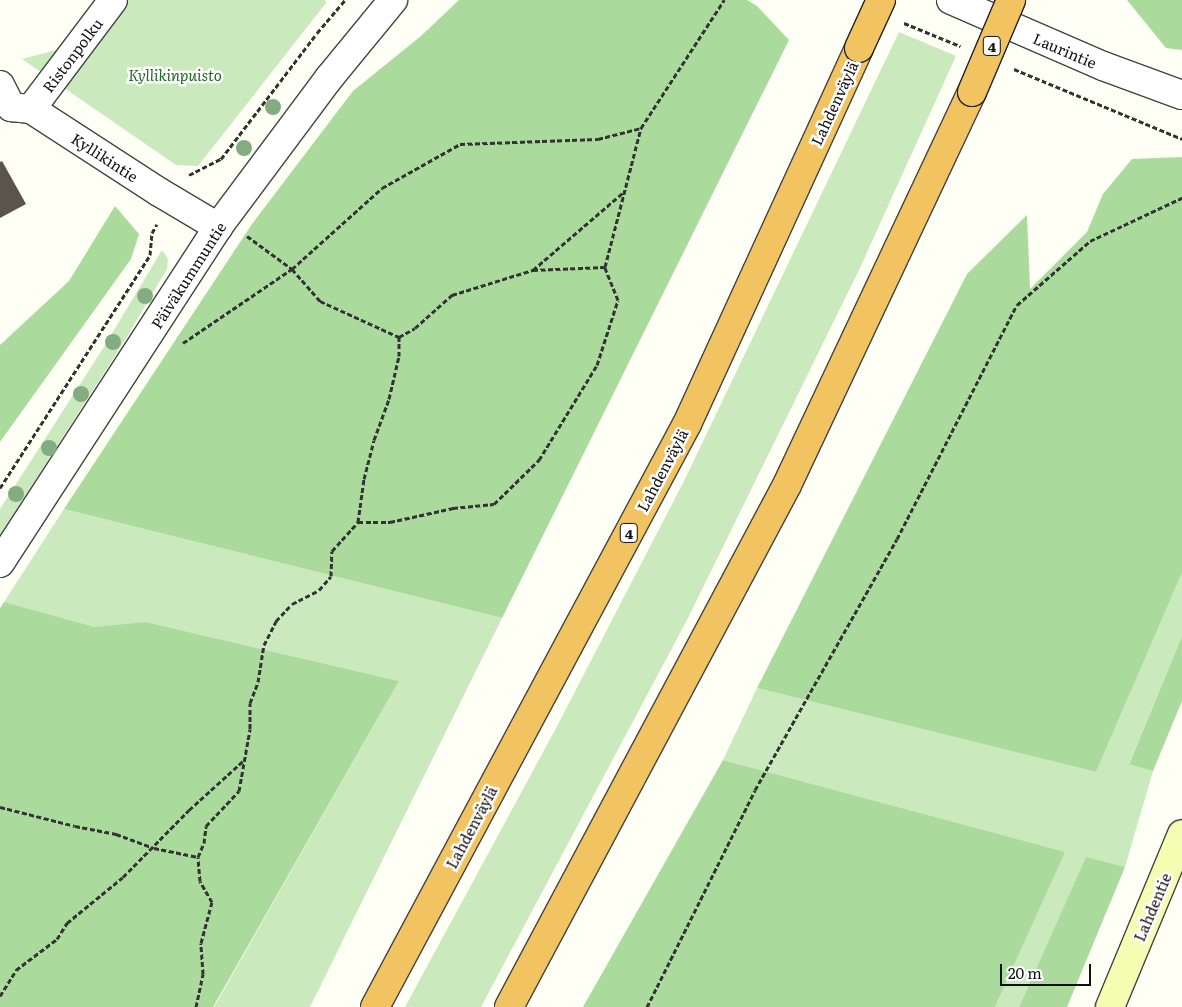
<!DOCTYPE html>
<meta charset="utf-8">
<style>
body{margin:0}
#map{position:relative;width:1182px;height:1007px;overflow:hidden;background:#fefff5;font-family:Literata,serif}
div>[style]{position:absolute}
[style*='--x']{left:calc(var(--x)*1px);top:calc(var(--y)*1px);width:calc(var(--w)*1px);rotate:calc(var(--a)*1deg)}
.green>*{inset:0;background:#caeabe}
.forest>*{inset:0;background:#abda9d}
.building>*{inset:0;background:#59554d}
.path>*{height:3px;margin-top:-1.5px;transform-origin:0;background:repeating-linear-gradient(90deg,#333 0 5px,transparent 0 7.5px)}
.roads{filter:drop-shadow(1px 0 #444) drop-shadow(-1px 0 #444) drop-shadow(0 1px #444) drop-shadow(0 -1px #444)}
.minor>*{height:28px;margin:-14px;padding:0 14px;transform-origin:14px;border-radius:14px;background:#fff}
.tertiary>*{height:28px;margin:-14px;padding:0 14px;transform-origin:14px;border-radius:14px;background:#fff}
.secondary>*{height:28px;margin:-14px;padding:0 14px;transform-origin:14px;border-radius:14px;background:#f4fdb2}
.motorway>*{height:28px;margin:-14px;padding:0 14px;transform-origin:14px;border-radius:14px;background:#f1c461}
.bridges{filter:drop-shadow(1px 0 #222) drop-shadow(-1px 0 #222) drop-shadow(0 1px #222) drop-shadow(0 -1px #222)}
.motorway-bridge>*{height:28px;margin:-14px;padding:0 14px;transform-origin:14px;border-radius:14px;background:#f1c461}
.trees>*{width:16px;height:16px;margin:-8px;border-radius:50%;background:#84ac82}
span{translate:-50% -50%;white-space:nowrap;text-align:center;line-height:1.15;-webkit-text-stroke:5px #fff;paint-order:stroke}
.shield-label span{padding:1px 4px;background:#fff;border:1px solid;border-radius:4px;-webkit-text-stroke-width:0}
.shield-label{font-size:14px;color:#111;font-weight:700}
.street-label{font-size:15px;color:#111}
.park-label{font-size:15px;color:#216923;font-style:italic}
.scale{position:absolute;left:1000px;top:964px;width:91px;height:22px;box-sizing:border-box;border:2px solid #111;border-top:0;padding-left:6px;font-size:15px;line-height:18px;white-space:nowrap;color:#111;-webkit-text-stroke:4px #fff;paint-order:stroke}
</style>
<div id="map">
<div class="green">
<i style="clip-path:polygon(95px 0,325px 0,326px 3px,198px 166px,176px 165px,22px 59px,60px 49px)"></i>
<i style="clip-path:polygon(899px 32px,956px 56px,859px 270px,688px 618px,481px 1007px,405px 1007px,554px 732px,684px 481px)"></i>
<i style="clip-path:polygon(162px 250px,168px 259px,167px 269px,122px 345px,0 535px,0 509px,102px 350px)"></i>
<i style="clip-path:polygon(64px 509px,502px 618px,310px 1007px,214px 1007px,399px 681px,146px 622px,94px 628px,4px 602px)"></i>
<i style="clip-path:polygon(1182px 573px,1182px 636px,1129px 763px,1153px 771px,1125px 867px,1086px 858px,1019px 1007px,995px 1007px,1064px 852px,723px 760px,757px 688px,1096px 772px)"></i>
</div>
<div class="forest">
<i style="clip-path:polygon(459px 0,747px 0,757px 6px,789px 40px,502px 618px,64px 509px,252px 224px,353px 91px,421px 36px)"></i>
<i style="clip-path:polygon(1127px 0,1182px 0,1182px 50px,1166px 48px)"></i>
<i style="clip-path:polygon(1182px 157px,1182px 573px,1096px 772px,757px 688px,967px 274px,1027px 215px,1030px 289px,1087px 232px,1103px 194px,1132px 159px)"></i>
<i style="clip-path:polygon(115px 206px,139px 234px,131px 259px,0 442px,0 345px,69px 281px)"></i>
<i style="clip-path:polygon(4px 602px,94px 627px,146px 622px,399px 681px,213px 1007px,0 1007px,0 608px)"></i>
<i style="clip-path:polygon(1182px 636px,1182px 701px,1153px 771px,1129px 764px)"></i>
<i style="clip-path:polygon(723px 760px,1065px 852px,995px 1007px,583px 1007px)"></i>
<i style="clip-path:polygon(1086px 857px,1125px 867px,1067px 1007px,1019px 1007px)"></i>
</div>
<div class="building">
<i style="clip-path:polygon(2px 161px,26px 204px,0 218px,0 162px)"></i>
</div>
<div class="path">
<i style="--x:904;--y:23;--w:61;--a:22.3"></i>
<i style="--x:1014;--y:69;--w:182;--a:22.6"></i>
<i style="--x:189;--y:175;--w:36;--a:-27"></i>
<i style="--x:221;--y:159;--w:158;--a:-52.7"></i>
<i style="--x:317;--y:33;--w:43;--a:-49.7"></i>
<i style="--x:247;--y:236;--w:56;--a:36.3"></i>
<i style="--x:292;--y:269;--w:43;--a:48.8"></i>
<i style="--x:320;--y:301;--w:87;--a:24.5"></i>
<i style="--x:533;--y:270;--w:121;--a:-40.7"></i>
<i style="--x:399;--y:337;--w:18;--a:-29"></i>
<i style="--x:415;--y:328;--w:50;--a:-41.7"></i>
<i style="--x:452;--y:295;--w:85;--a:-17.2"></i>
<i style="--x:533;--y:270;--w:72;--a:-2.4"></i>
<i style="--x:183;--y:343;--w:132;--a:-34.2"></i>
<i style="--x:292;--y:269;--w:121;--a:-42"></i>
<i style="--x:382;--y:188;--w:90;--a:-29.4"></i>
<i style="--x:460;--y:144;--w:138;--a:-2.1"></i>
<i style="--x:598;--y:139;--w:44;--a:-14.3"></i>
<i style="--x:0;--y:488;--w:277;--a:-57.2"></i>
<i style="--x:150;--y:255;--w:22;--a:-85"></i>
<i style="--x:152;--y:233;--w:10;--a:-61"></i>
<i style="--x:358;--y:522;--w:43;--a:-82.1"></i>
<i style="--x:364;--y:479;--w:40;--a:-75.6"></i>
<i style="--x:374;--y:440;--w:44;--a:-69.9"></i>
<i style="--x:389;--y:399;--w:44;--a:-76.9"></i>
<i style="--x:399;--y:356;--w:19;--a:-90"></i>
<i style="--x:0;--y:807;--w:77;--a:14.2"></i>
<i style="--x:75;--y:826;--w:42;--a:11"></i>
<i style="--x:116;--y:834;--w:40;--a:20.2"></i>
<i style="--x:154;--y:848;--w:45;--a:11.6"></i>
<i style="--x:0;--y:996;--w:31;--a:-58"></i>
<i style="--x:16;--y:970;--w:51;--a:-37.1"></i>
<i style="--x:57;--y:939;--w:19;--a:-58"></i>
<i style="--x:67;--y:923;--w:72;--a:-39.4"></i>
<i style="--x:123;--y:877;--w:94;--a:-45.4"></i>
<i style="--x:189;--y:810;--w:73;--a:-42.2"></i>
<i style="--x:196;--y:1007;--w:34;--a:-78"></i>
<i style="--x:203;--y:974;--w:31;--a:-94"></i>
<i style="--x:201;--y:943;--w:42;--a:-75"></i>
<i style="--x:212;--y:902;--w:24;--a:-120"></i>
<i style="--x:200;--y:881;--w:24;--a:-95"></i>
<i style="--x:198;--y:857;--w:15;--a:-67"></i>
<i style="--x:204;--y:843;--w:17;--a:-83"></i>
<i style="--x:206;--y:826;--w:48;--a:-46.7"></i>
<i style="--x:239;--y:791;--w:63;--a:-79.9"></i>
<i style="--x:250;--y:729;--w:26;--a:-90"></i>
<i style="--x:250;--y:703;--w:22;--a:-69"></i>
<i style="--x:258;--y:682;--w:37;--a:-81"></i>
<i style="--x:264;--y:645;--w:27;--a:-63"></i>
<i style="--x:276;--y:621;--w:23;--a:-47"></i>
<i style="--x:292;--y:604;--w:30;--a:-27"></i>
<i style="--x:319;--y:590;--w:18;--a:-49"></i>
<i style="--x:331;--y:576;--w:25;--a:-88"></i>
<i style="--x:332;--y:551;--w:39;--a:-48"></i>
<i style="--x:358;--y:522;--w:32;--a:0"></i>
<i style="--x:390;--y:522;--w:65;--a:-12.5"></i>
<i style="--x:453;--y:508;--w:41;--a:-5.6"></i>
<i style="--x:494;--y:504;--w:63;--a:-44.4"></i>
<i style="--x:539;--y:460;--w:111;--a:-58.6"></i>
<i style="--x:597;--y:365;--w:68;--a:-72.1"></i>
<i style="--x:618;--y:300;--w:35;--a:-112"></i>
<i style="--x:605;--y:267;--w:144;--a:-75.5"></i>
<i style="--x:641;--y:128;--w:153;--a:-57"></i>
<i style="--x:647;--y:1007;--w:242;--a:-63.5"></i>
<i style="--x:755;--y:790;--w:288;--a:-60.5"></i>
<i style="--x:897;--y:539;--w:263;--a:-62.9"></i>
<i style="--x:1017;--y:305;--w:97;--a:-41.2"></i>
<i style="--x:1090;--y:241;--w:102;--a:-25.1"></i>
</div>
<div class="roads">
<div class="minor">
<i style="--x:0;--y:85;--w:25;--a:63"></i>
<i style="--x:11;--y:107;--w:20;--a:6"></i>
<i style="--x:31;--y:109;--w:153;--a:33"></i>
<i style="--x:159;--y:192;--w:69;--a:30.7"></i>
<i style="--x:31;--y:109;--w:136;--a:-53"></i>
</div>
<div class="tertiary">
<i style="--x:951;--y:0;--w:166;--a:23.5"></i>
<i style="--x:1103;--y:66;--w:84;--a:20.2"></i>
<i style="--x:0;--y:563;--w:401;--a:-57"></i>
<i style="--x:218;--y:227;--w:186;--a:-53.3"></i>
<i style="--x:329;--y:78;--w:101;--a:-50.6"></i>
</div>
<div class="secondary">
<i style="--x:1110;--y:1007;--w:187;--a:-67.4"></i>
</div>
<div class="motorway">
<i style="--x:375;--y:1007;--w:661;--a:-61.85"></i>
<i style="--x:687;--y:424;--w:413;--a:-65.4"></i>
<i style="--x:509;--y:1007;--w:591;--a:-61.96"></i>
<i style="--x:787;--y:485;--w:434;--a:-64.8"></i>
</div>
</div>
<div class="bridges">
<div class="motorway-bridge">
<i style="--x:859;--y:48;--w:53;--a:-65.4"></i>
<i style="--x:972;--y:92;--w:100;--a:-67"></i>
</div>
</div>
<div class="trees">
<i style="left:273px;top:107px"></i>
<i style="left:244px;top:148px"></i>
<i style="left:145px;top:296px"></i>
<i style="left:113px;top:342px"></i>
<i style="left:81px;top:394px"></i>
<i style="left:49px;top:448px"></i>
<i style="left:16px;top:494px"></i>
</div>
<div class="shield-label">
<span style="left:992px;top:46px">4</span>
<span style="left:629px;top:533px">4</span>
</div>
<div class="street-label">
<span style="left:1065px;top:50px;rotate:23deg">Laurintie</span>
<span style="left:72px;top:55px;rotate:-53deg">Ristonpolku</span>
<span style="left:834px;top:103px;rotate:-65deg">Lahdenväylä</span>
<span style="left:105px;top:157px;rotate:33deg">Kyllikintie</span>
<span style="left:188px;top:275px;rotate:-57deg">Päiväkummuntie</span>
<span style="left:662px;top:470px;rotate:-62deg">Lahdenväylä</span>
<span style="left:471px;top:827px;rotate:-62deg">Lahdenväylä</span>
<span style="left:1152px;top:907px;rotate:-67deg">Lahdentie</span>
</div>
<div class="park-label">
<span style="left:175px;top:75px">Kyllikinpuisto</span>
</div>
<div class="scale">20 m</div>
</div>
